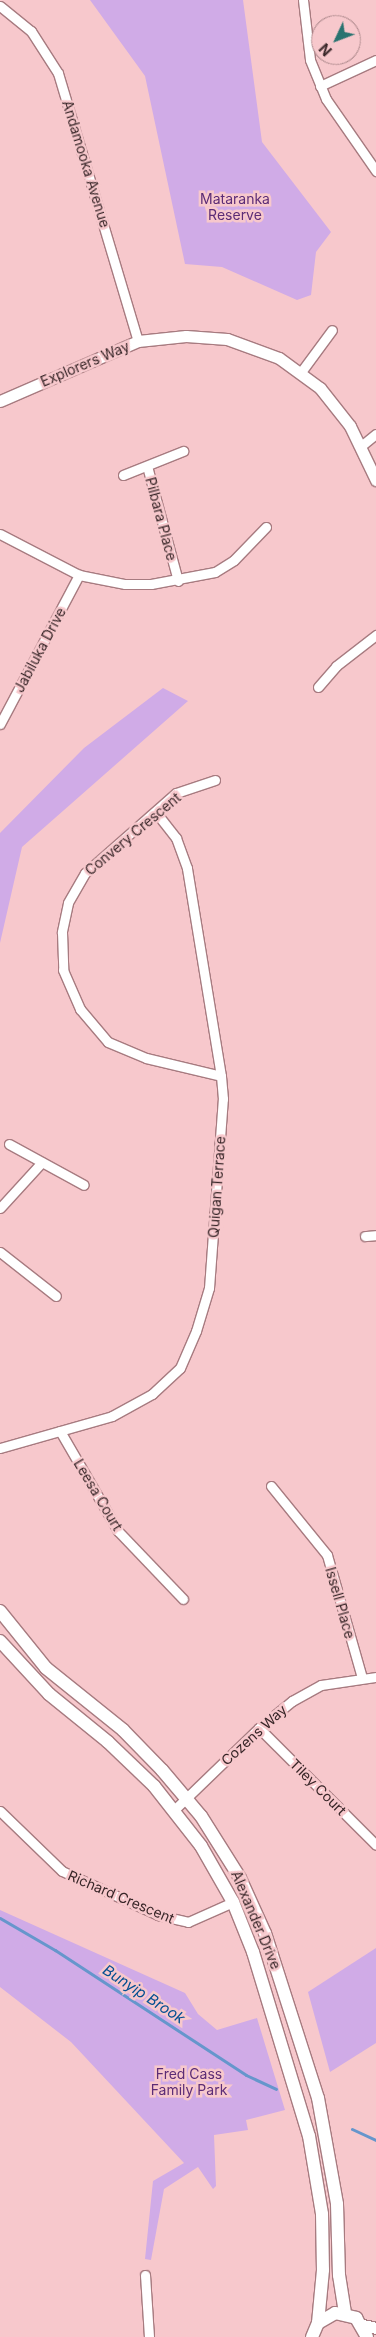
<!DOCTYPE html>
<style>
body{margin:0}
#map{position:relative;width:376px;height:2337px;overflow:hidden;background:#f7c8cc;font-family:Inter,sans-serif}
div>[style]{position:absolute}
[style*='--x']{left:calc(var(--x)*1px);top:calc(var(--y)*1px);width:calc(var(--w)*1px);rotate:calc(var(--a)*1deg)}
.green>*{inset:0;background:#d0abe7}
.stream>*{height:3px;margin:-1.5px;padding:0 1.5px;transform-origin:1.5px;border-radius:1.5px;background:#6696cc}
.roads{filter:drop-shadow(1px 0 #a77b80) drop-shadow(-1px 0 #a77b80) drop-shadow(0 1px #a77b80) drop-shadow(0 -1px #a77b80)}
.minor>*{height:9px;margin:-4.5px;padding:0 4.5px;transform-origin:4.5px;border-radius:4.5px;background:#fff}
.tertiary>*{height:11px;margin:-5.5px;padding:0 5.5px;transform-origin:5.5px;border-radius:5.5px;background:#fff}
.secondary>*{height:12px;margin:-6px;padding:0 6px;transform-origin:6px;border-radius:6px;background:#fff}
span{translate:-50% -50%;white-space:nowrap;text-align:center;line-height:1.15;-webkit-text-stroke:5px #f7c8cc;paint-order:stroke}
.street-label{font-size:14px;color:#382628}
.park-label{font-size:14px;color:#5c2c76}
.water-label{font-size:15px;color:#034f91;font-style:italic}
.north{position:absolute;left:311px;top:15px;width:50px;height:50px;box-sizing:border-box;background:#f7c8cc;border:1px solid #ab878a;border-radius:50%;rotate:227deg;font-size:14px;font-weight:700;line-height:20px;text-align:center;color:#382628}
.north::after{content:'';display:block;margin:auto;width:18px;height:22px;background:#297370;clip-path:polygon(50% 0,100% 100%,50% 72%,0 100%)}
</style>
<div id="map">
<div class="green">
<i style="clip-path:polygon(90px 0,243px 0,262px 142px,331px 232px,316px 252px,311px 295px,297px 300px,222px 267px,185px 264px,145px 76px)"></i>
<i style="clip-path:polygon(163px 688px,188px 701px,22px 847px,0 943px,0 833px,84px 748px)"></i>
<i style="clip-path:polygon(0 1910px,185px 1993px,198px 2014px,217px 2030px,257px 2018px,285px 2110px,246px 2120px,248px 2130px,214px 2135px,216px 2186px,213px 2189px,198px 2167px,164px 2189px,151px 2260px,145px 2259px,153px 2181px,184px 2163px,71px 2042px,0 1987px)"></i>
<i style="clip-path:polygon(376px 1948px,376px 2043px,330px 2072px,308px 1992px)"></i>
</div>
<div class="stream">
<i style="--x:0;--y:1918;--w:64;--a:30.2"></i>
<i style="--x:55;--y:1950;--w:228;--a:33.2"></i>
<i style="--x:246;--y:2075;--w:33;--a:25"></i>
<i style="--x:352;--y:2129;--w:26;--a:25"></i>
</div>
<div class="roads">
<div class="minor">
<i style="--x:303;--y:0;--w:60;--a:83.3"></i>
<i style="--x:310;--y:60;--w:42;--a:67.7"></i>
<i style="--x:326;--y:99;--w:88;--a:55.2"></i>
<i style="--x:0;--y:6;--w:40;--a:39"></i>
<i style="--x:31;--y:31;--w:50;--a:57.3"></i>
<i style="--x:58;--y:73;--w:280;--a:73.4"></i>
<i style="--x:320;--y:86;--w:62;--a:-24.9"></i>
<i style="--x:301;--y:372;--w:52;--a:-53.6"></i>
<i style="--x:361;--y:446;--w:19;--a:-39"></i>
<i style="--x:147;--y:466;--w:119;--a:74.9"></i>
<i style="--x:123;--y:475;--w:65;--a:-21.8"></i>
<i style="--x:0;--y:534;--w:89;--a:27.4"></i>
<i style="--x:79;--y:575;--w:47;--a:11.1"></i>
<i style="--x:125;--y:584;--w:26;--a:0"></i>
<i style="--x:151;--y:584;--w:65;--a:-10.6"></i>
<i style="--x:215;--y:572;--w:22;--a:-32"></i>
<i style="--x:234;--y:560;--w:46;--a:-45.9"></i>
<i style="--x:318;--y:687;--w:28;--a:-49"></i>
<i style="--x:336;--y:666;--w:51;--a:-37.8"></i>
<i style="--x:0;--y:724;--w:169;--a:-62.1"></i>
<i style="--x:215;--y:780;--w:41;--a:161.6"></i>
<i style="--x:176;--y:793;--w:121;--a:138.7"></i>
<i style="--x:85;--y:873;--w:34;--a:120"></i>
<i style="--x:68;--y:903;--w:30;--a:102"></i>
<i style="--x:62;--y:932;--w:38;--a:88"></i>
<i style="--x:63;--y:970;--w:43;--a:66.4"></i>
<i style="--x:80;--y:1009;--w:43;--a:49.7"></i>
<i style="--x:108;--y:1042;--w:41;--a:22.8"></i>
<i style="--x:146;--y:1058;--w:77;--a:13.5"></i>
<i style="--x:9;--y:1144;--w:85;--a:28.7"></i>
<i style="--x:0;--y:1208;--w:62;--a:-47.6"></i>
<i style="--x:365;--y:1236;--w:11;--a:-5"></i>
<i style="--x:0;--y:1252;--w:71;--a:38.2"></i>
<i style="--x:60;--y:1431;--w:116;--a:59.9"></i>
<i style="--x:118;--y:1531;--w:94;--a:46.3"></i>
<i style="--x:0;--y:1448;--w:116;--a:-15.9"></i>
<i style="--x:112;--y:1416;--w:46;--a:-28.8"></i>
<i style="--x:152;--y:1394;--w:38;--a:-43"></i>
<i style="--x:180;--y:1368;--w:40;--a:-66.6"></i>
<i style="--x:196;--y:1331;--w:45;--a:-73.2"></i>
<i style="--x:209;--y:1288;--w:190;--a:-85.8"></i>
<i style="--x:223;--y:1099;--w:23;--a:-95"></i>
<i style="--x:221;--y:1076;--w:211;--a:-99.3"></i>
<i style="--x:187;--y:868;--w:32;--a:-110"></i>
<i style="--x:176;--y:838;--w:33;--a:-128"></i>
<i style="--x:271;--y:1486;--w:89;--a:50.9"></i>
<i style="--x:327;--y:1555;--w:128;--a:74.1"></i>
<i style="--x:259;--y:1728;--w:165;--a:45"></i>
<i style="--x:174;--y:1810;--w:118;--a:-44"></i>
<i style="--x:259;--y:1728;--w:43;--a:-39.3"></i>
<i style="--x:292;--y:1701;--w:33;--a:-29"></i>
<i style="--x:321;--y:1685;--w:56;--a:-8.3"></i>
<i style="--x:0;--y:1811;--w:86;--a:44.1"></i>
<i style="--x:62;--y:1871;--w:106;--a:24.6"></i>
<i style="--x:158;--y:1915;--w:31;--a:13"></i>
<i style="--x:188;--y:1922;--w:49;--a:-24"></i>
<i style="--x:145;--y:2275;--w:62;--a:86.3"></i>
</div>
<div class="tertiary">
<i style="--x:0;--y:401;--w:150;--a:-23.5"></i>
<i style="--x:138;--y:341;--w:48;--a:-5.9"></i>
<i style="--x:186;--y:336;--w:41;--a:4.2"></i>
<i style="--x:227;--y:339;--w:55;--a:20.1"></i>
<i style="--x:279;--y:358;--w:51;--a:36.2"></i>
<i style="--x:320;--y:388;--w:48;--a:51.7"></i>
<i style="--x:350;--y:426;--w:60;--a:64.3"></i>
<i style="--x:363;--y:2325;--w:13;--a:13"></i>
</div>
<div class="secondary">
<i style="--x:0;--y:1611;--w:73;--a:51.1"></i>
<i style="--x:46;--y:1668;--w:99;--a:38.8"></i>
<i style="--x:123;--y:1730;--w:56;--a:45.7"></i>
<i style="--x:162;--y:1770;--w:60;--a:49.7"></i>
<i style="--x:201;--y:1816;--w:73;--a:57.8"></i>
<i style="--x:240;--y:1878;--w:60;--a:65.6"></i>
<i style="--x:265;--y:1933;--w:173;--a:72.2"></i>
<i style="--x:318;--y:2098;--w:108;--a:79.8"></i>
<i style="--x:337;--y:2204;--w:71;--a:88.4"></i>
<i style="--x:339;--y:2275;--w:38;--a:81"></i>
<i style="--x:0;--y:1641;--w:72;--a:47.2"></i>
<i style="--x:49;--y:1694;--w:76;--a:39.1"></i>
<i style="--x:108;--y:1742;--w:64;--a:43.7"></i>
<i style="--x:154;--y:1786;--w:76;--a:51.9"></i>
<i style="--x:201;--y:1846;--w:64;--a:60.3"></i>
<i style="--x:233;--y:1902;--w:54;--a:68.2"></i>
<i style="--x:253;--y:1952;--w:192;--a:73.1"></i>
<i style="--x:309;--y:2136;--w:79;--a:80.5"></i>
<i style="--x:322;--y:2214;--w:56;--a:89"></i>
<i style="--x:323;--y:2270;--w:53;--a:95.4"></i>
<i style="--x:312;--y:2337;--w:15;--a:-67"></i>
<i style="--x:318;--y:2323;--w:20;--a:-30"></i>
<i style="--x:335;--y:2313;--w:22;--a:13"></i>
<i style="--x:356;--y:2318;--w:22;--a:60"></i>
</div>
</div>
<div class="street-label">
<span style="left:86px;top:164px;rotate:73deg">Andamooka Avenue</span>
<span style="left:85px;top:364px;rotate:-23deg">Explorers Way</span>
<span style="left:161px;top:519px;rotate:75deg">Pilbara Place</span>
<span style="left:40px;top:650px;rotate:-62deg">Jabiluka Drive</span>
<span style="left:133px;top:834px;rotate:-40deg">Convery Crescent</span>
<span style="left:217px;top:1187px;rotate:-86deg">Quigan Terrace</span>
<span style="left:98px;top:1495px;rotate:59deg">Leesa Court</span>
<span style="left:340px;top:1603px;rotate:74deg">Issell Place</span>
<span style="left:254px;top:1735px;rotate:-42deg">Cozens Way</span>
<span style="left:318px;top:1787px;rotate:45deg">Tiley Court</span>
<span style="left:121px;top:1897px;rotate:23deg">Richard Crescent</span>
<span style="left:256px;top:1920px;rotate:67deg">Alexander Drive</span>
</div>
<div class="park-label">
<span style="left:235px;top:207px">Mataranka<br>Reserve</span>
<span style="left:189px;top:2082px">Fred Cass<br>Family Park</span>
</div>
<div class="water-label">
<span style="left:144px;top:1994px;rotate:33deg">Bunyip Brook</span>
</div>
<div class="north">N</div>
</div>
